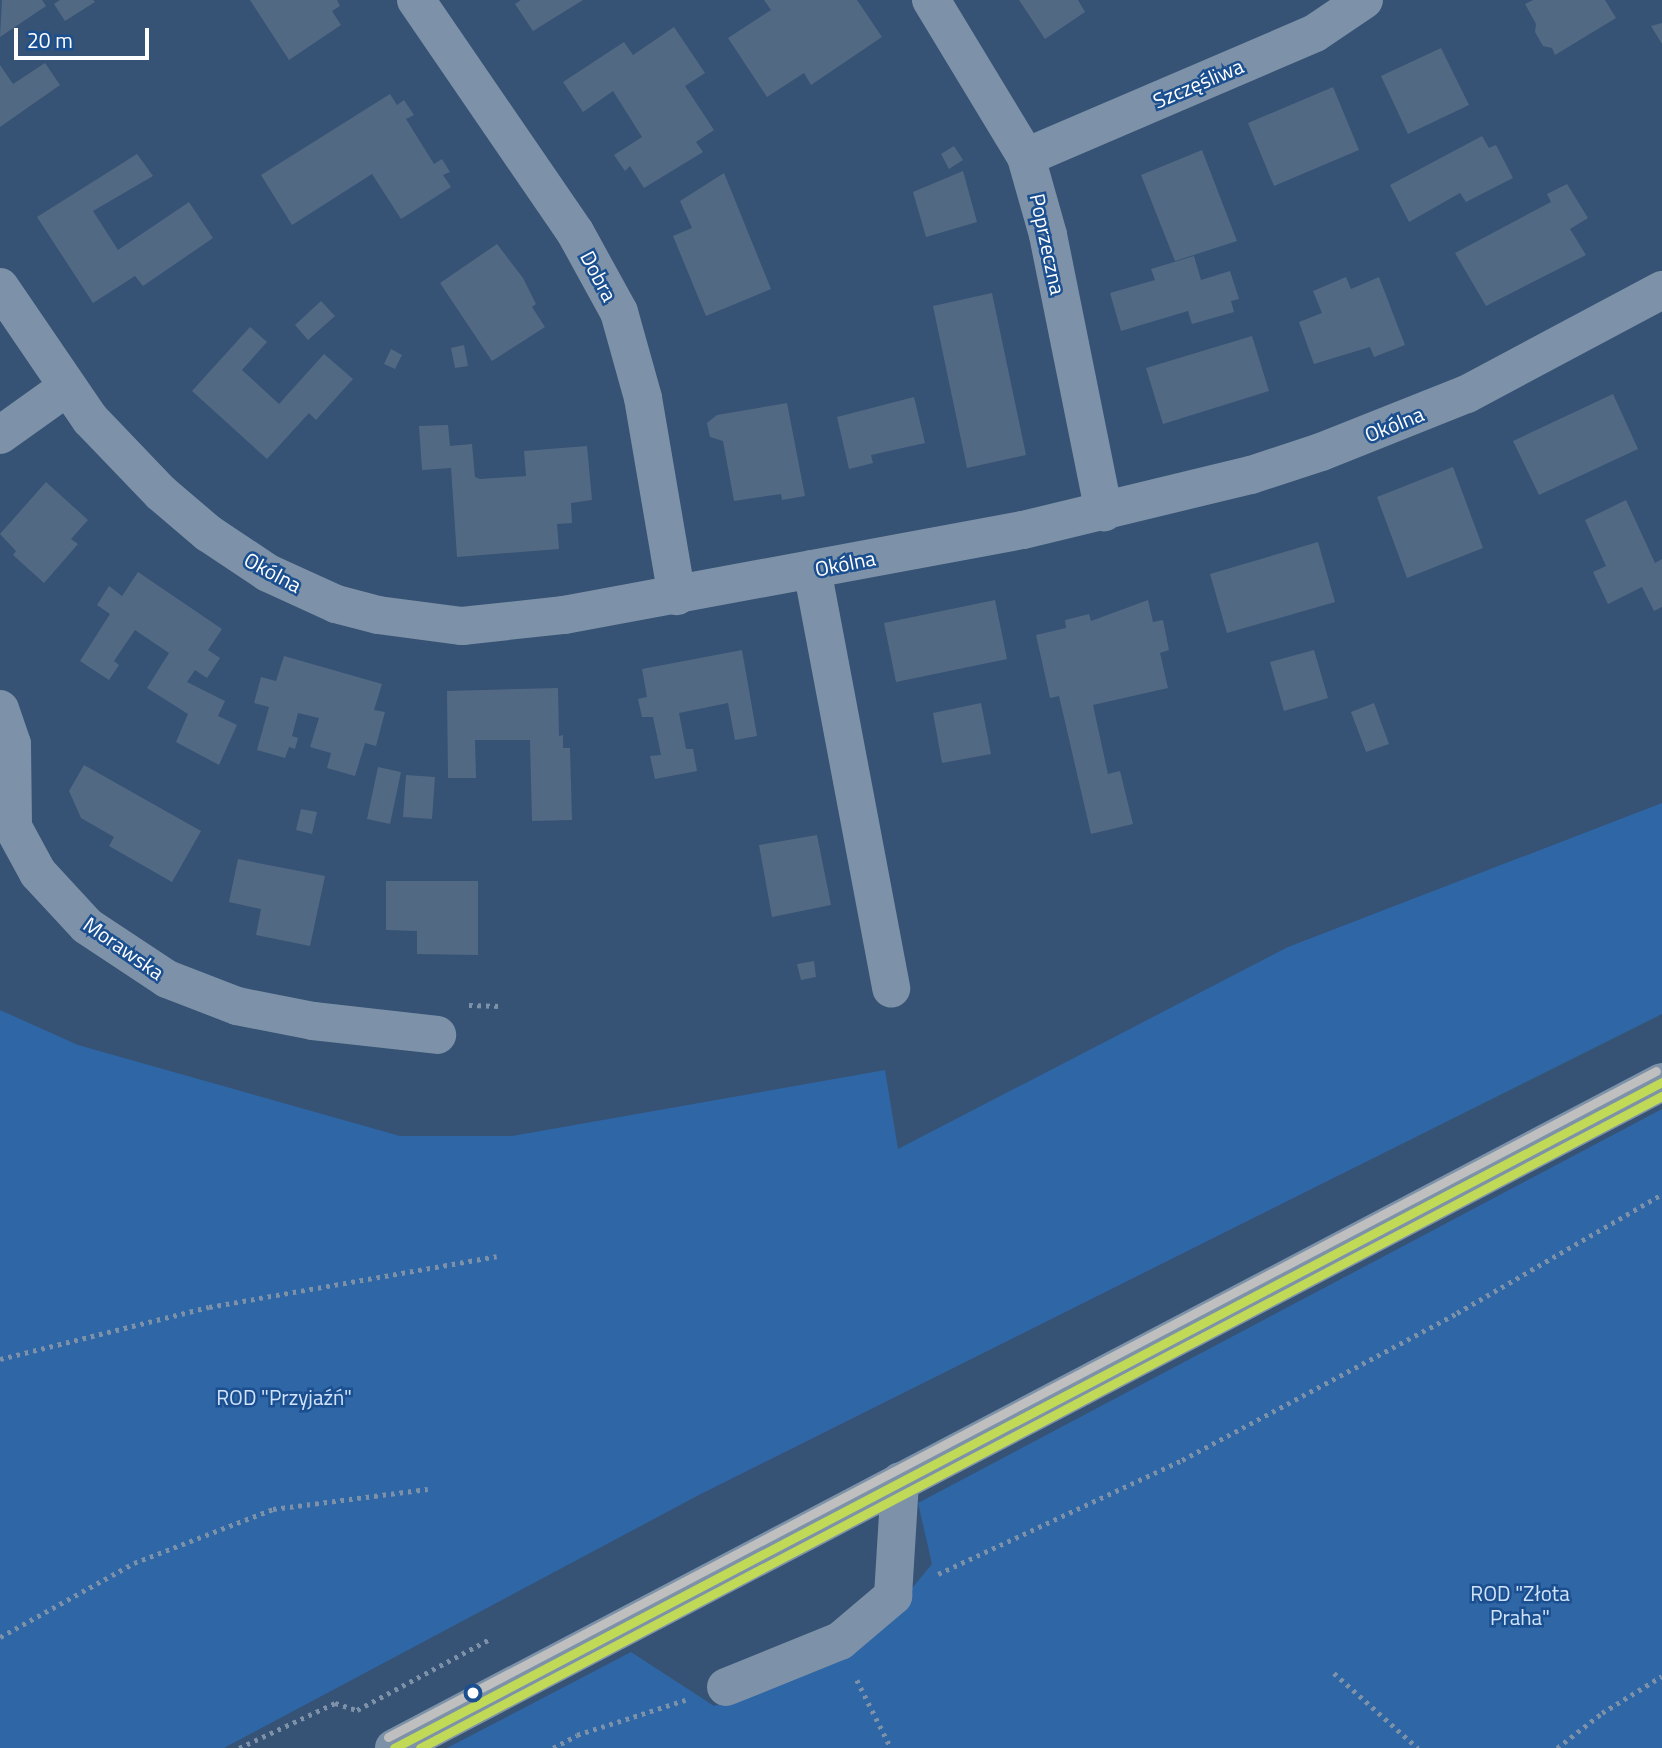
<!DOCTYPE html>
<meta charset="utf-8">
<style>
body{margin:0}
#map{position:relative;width:1662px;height:1748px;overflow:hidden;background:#365274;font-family:"Titillium Web",sans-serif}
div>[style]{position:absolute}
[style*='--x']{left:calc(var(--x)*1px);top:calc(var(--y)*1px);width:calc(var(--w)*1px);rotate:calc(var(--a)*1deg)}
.green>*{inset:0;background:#2f66a5}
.building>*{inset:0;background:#526984}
.path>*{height:4.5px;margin-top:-2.25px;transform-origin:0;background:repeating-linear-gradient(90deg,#7d92a8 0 3.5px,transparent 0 8.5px)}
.minor>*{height:38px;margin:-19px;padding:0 19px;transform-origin:19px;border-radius:19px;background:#7d92a8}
.bus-1>*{height:9px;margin:-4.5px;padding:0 4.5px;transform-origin:4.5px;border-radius:4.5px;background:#c0d956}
.bus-2>*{height:9px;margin:-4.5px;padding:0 4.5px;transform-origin:4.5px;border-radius:4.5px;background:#c0d956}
.bus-3>*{height:9px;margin:-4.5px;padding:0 4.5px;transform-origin:4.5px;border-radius:4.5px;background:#bfbfbf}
.dots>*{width:19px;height:19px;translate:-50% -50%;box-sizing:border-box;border:4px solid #1b4f8f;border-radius:50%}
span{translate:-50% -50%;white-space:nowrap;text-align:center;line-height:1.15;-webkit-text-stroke:5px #1b4f8f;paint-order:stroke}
.street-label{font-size:21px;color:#fff}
.park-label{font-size:21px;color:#cfe3fa}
.scale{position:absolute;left:14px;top:28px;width:135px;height:32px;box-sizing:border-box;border:4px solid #fff;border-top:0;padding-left:9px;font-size:21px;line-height:24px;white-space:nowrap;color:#fff;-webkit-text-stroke:5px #1b4f8f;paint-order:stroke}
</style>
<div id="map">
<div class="green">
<i style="clip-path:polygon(1662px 803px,1662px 1014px,697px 1496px,224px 1748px,0 1748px,0 1010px,78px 1045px,400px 1136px,512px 1136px,885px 1070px,898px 1149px,1288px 947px)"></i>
<i style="clip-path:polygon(1662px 1109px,1662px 1748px,447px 1748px,631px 1652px,714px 1706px,805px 1674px,888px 1617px,932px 1564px,918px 1503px)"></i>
</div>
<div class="building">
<i style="clip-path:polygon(2px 0,42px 0,46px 6px,0 37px)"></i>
<i style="clip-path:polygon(60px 0,93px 0,95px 2px,65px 21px,54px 4px)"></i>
<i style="clip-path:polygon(250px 0,337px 0,340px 6px,332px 11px,341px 25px,289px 60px)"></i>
<i style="clip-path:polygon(521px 0,583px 0,533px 31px,515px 4px)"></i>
<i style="clip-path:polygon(764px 0,857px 0,882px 37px,811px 85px,804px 73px,767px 97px,728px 38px,771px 10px)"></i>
<i style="clip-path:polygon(1019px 0,1078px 0,1085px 12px,1045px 39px)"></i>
<i style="clip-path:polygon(1533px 0,1605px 0,1616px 18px,1555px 55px,1552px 48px,1543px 46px,1535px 32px,1536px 24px,1525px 4px)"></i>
<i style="clip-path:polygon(1662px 23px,1662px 44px,1651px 26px)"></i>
<i style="clip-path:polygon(674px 27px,705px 73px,685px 86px,714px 130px,696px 142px,703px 152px,644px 188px,630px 166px,625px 171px,614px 155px,642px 137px,613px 91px,583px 112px,563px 82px,624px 42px,633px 55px)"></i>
<i style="clip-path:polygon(1441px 48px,1469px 105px,1408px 134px,1381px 76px)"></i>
<i style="clip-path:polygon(45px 63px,60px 85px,0 127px,0 65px,13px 84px)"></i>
<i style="clip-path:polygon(1333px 87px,1359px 150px,1274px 186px,1248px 123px)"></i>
<i style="clip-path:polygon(390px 94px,397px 105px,404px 100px,414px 115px,406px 119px,434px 164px,442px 159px,450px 172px,443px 175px,451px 187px,401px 219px,372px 174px,292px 225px,261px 175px)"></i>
<i style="clip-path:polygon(1482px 136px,1489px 148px,1496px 145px,1513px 178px,1466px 202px,1460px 193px,1409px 222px,1390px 185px)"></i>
<i style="clip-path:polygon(954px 146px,963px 160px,949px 169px,941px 154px)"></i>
<i style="clip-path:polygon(1202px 150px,1237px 241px,1175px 261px,1141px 175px)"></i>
<i style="clip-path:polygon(137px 154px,153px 176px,93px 211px,118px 250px,189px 202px,213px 238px,143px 286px,135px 276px,93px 303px,37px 217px)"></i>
<i style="clip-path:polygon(963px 171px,977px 222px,926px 237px,913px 192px)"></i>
<i style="clip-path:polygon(724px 173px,771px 289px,706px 316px,673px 236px,692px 228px,680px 201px)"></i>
<i style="clip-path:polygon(1567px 184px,1588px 218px,1570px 229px,1586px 255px,1486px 306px,1455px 253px,1551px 202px,1547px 194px)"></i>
<i style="clip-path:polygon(497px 244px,523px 278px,536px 304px,532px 307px,545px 327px,492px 361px,440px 283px)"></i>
<i style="clip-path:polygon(1194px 256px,1201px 280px,1230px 271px,1239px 299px,1231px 301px,1234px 312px,1192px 324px,1188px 311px,1121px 331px,1110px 293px,1155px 280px,1151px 269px)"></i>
<i style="clip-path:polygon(1346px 277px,1351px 289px,1379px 277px,1405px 345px,1374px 357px,1370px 347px,1314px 364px,1299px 322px,1322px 313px,1313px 291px)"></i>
<i style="clip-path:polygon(992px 293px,1026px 455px,967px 468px,933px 306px)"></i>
<i style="clip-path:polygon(321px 301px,335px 316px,308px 340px,295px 325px)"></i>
<i style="clip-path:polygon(250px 327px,267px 342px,242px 370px,279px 404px,324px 354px,353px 379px,316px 420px,309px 413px,267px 459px,192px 391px)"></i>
<i style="clip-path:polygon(1252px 336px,1269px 391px,1163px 424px,1146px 368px)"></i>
<i style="clip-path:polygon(464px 345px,468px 366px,455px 368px,451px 348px)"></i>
<i style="clip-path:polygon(391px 349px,402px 355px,395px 369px,384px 364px)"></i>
<i style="clip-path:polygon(1613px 394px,1638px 449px,1539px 495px,1513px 441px)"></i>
<i style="clip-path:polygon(914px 397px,925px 443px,871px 455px,873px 463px,849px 469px,837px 417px)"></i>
<i style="clip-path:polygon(787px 403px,805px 496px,782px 500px,781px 494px,734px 501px,723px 441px,710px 437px,707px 423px,717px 415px)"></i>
<i style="clip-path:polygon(448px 425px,450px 446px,472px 444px,475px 477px,480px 479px,526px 476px,524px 451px,587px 446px,592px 500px,571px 503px,572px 523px,557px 524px,559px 549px,457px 557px,451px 468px,422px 470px,419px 426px)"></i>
<i style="clip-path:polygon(1453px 467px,1483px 548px,1407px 578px,1377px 497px)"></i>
<i style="clip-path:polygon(46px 482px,88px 520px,71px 539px,78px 544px,44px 583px,13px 555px,16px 551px,0 534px)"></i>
<i style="clip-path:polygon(1626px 500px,1655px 563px,1662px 559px,1662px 607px,1654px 611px,1642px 587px,1608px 604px,1593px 572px,1606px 566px,1585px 520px)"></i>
<i style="clip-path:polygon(1318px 542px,1335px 602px,1227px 633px,1210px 574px)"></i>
<i style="clip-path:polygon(138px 572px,222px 629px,208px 650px,220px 658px,207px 678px,195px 670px,187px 682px,225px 701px,218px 716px,237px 725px,219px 765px,176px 742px,188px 714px,147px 688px,169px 653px,135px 630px,114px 661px,119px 665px,109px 680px,80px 661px,110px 614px,97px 605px,109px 586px,122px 596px)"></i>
<i style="clip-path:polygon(995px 600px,1007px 659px,896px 682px,884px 623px)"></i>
<i style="clip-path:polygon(1148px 600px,1153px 622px,1163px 620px,1169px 650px,1160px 653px,1168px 688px,1093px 705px,1108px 774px,1120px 771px,1133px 824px,1091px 834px,1059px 696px,1050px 698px,1036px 635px,1066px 628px,1065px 620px,1089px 614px,1091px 621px)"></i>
<i style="clip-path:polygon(742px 650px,757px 736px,735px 740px,728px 703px,679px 713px,686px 749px,693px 749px,697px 771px,655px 779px,650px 756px,661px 755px,653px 717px,642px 717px,638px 699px,647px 697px,642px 669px)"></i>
<i style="clip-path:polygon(1314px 650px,1328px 698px,1284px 711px,1270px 662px)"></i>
<i style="clip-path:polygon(284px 656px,382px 684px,374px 710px,385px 712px,376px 746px,365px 743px,355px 776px,327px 768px,331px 753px,310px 747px,319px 718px,298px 713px,292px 736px,298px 738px,295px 749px,289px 747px,285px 758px,257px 750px,269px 707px,254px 703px,261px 677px,276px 681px)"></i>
<i style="clip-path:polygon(558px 688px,559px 736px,563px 735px,563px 748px,570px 748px,572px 820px,532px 821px,530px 740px,475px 740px,476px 778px,448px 778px,447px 691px)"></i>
<i style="clip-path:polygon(981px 703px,991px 754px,942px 763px,933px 713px)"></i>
<i style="clip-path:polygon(1374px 703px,1389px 744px,1366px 752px,1351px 712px)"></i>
<i style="clip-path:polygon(84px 765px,201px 831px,172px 882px,109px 846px,114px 837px,81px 818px,69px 791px)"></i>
<i style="clip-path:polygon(378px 767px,401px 772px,390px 824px,367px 819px)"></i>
<i style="clip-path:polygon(406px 775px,435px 777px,432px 819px,403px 817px)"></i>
<i style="clip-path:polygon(301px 809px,317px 812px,312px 834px,296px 830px)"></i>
<i style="clip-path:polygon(817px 835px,831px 905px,772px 917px,759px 845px)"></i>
<i style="clip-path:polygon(238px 859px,325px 876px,310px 946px,256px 935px,261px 909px,229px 902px)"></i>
<i style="clip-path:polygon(386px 881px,478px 881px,478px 955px,417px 954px,417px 931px,386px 930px)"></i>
<i style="clip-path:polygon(814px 961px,816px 977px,801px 980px,797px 964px)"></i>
</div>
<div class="path">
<i style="--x:469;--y:1005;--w:32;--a:2"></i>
<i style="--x:0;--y:1359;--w:215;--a:-14"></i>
<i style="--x:209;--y:1307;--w:292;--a:-10"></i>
<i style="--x:938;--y:1574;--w:269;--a:-25"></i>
<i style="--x:1182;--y:1460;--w:312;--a:-28.1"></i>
<i style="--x:1457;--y:1313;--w:237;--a:-30.1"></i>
<i style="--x:0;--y:1637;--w:153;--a:-28.9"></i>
<i style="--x:134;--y:1563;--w:149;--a:-21.2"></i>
<i style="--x:273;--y:1509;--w:156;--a:-7.4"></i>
<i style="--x:1334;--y:1673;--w:113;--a:41.8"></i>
<i style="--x:857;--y:1680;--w:76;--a:63.4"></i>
<i style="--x:239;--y:1748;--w:106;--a:-25.1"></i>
<i style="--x:335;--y:1703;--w:23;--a:18"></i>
<i style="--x:357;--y:1710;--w:149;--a:-28.1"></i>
<i style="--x:553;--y:1748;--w:27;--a:-28"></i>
<i style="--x:577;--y:1735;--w:114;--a:-18"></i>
<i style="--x:1557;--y:1748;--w:57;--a:-37.9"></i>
<i style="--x:1602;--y:1713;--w:70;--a:-31.7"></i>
</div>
<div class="minor">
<i style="--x:416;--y:0;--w:281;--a:55.6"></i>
<i style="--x:575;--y:232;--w:91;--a:61.2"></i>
<i style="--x:619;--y:312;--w:89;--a:74.4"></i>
<i style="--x:643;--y:398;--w:201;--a:80.3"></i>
<i style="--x:931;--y:0;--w:184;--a:58.8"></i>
<i style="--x:1026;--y:157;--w:81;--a:74.2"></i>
<i style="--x:1048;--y:235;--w:283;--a:78.6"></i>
<i style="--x:1026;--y:157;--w:314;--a:-23.2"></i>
<i style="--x:1315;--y:33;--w:59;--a:-34"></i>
<i style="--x:0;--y:287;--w:160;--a:55.7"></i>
<i style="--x:90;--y:419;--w:103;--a:46.2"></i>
<i style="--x:161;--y:493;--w:62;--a:40.4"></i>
<i style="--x:208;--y:533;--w:72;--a:33.7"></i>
<i style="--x:268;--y:573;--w:75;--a:24.5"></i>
<i style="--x:336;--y:604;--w:43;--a:14.7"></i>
<i style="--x:378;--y:615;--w:85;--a:7.5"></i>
<i style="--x:462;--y:626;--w:103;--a:-6.2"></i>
<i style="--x:564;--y:615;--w:467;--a:-10.5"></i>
<i style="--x:1023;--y:530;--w:235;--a:-13.6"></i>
<i style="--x:1251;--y:475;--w:74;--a:-18.2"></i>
<i style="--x:1321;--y:452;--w:157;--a:-21.7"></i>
<i style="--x:1467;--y:394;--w:221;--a:-28.1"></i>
<i style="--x:0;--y:435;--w:81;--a:-35.5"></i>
<i style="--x:812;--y:569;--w:427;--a:79.3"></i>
<i style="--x:0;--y:709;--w:37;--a:71"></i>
<i style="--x:12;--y:744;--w:83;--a:89.3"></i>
<i style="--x:13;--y:827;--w:52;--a:61.5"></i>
<i style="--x:38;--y:873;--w:72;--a:47.2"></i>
<i style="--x:87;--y:926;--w:96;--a:33.5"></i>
<i style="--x:167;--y:979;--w:75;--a:21.1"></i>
<i style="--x:237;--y:1006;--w:77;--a:11.2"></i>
<i style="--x:313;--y:1021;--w:125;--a:6.4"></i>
<i style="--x:726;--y:1687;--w:123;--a:-22"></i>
<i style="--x:840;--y:1641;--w:70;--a:-40.3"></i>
<i style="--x:893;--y:1596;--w:115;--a:-86.5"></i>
<i style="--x:394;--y:1748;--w:1432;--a:-27.71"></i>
</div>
<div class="bus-1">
<i style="--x:394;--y:1748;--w:1432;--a:-27.71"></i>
</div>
<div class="bus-2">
<i style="--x:420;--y:1748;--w:1403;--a:-27.7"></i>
</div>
<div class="bus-3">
<i style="--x:388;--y:1737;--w:1432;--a:-27.71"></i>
</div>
<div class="dots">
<i style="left:473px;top:1693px;background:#fff"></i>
</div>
<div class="street-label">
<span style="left:1198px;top:83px;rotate:-23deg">Szczęśliwa</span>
<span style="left:1048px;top:244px;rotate:78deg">Poprzeczna</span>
<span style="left:599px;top:276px;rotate:62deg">Dobra</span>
<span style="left:1394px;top:424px;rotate:-22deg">Okólna</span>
<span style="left:845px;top:563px;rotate:-11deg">Okólna</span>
<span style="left:273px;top:572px;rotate:28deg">Okólna</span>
<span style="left:124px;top:948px;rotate:35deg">Morawska</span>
</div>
<div class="park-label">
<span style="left:284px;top:1397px">ROD "Przyjaźń"</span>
<span style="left:1520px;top:1605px">ROD "Złota<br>Praha"</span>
</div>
<div class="scale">20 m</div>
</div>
